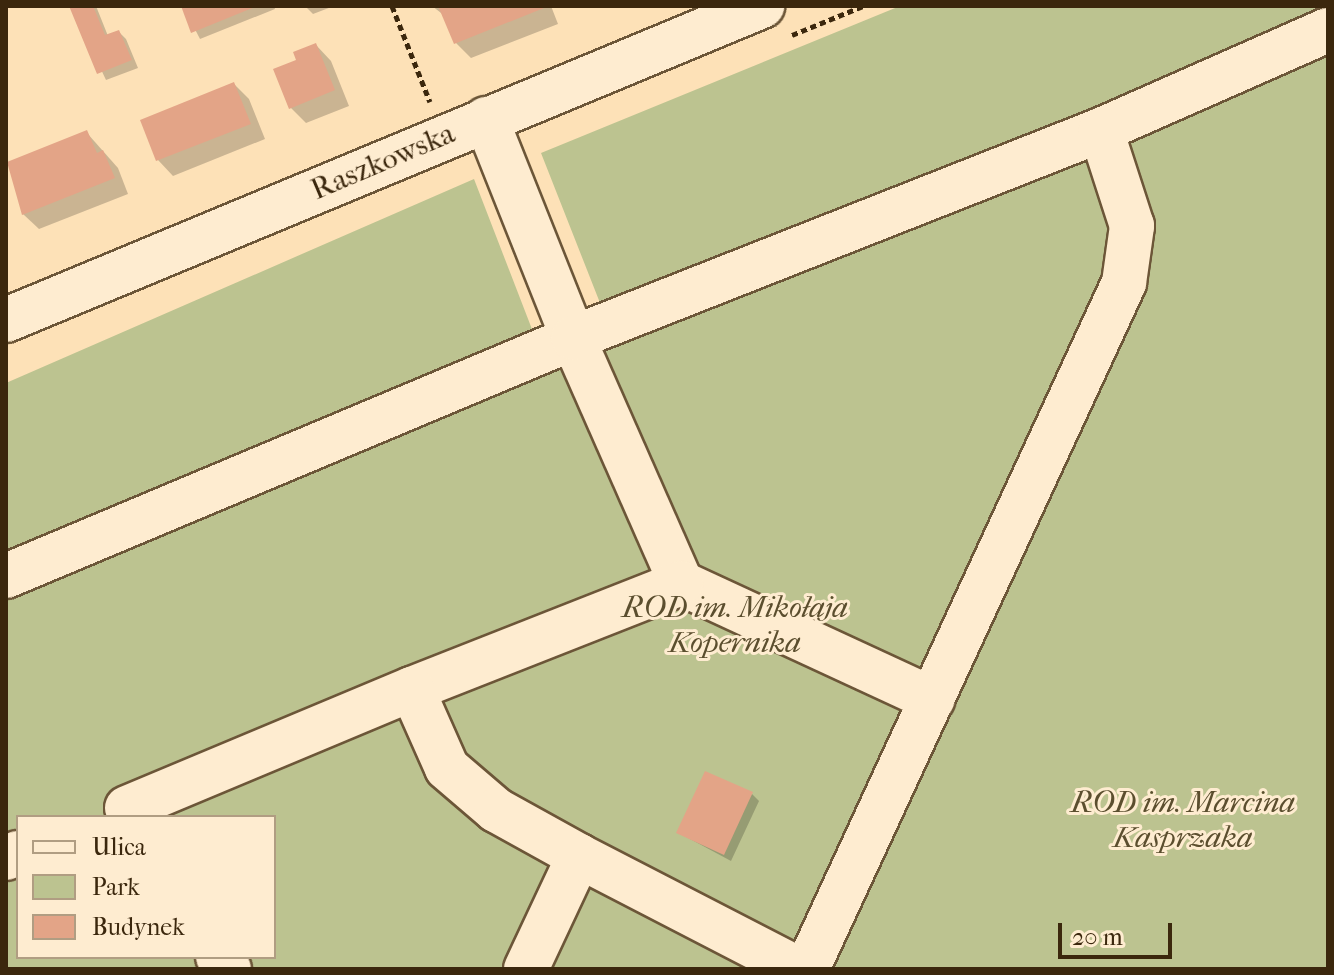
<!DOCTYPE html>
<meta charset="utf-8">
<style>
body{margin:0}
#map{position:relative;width:1334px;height:975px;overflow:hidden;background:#fde1b7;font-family:"IM FELL French Canon",serif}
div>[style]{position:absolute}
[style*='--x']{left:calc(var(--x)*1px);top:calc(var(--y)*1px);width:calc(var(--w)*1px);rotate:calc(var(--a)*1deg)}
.green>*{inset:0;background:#bcc390}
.shadow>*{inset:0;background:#0003}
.building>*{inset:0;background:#e3a487}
.path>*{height:5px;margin-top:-2.5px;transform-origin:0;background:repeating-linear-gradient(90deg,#3b270d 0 6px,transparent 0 10px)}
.roads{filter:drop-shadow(2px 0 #6c5638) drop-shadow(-2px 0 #6c5638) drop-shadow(0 2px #6c5638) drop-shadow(0 -2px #6c5638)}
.minor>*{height:44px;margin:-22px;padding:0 22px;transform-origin:22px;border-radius:22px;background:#feecd0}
span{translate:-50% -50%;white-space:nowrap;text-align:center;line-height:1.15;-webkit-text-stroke:6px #feecd0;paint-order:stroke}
.street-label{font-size:30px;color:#3b270d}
.park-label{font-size:30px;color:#5b4e2e;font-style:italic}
.frame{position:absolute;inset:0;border:8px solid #3b270d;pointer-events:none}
.legend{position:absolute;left:16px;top:815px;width:260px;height:144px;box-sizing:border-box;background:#feecd0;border:2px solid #b09d82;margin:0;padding:10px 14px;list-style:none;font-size:24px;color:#3b270d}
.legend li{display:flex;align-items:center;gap:16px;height:40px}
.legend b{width:40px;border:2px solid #b09d82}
.scale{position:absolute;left:1058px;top:923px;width:114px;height:36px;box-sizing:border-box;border:4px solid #3b270d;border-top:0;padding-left:10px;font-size:24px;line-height:28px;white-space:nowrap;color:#3b270d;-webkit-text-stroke:6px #feecd0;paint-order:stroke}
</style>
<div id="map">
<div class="green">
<i style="clip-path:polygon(evenodd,900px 6px,1328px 6px,1328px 969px,6px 969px,6px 383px,474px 179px,535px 337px,602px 308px,541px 153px,900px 6px,18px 817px,274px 817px,274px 957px,18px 957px,18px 817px)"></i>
</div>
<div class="shadow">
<i style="clip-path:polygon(71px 6px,96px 6px,108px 36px,119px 32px,126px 39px,138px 68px,106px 80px)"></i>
<i style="clip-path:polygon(183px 6px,274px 6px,275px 9px,200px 39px)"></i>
<i style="clip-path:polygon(305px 6px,334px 6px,313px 14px)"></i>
<i style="clip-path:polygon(432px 6px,551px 6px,558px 24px,471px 58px,456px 43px,445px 16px)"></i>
<i style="clip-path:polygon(316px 45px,331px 61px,349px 106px,306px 123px,291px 108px,299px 61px)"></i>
<i style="clip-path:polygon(234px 84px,249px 99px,265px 139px,173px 176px,158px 160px,142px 121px)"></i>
<i style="clip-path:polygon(87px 133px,118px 168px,128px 194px,39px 229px,23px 214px)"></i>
<i style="clip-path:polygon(752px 794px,759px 801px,731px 861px,679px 833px)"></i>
</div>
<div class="building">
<i style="clip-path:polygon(69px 6px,93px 6px,105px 35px,119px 30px,132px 60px,97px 74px)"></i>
<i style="clip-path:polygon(181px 6px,257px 6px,191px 33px)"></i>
<i style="clip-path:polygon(438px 6px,543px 6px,544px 8px,454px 44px)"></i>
<i style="clip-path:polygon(316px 43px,335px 90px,289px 109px,273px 69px,296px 60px,293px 52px)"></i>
<i style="clip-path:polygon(234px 82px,251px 124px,156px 161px,140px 120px)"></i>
<i style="clip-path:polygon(87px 130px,97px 153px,103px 150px,115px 178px,22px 215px,7px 162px)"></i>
<i style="clip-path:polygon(705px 771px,753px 792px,724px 855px,676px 833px)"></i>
</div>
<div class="path">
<i style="--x:392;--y:6;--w:103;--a:68.4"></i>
<i style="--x:792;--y:35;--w:77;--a:-22.2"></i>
</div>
<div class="roads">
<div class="minor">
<i style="--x:486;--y:119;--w:236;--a:68.3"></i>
<i style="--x:573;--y:338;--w:268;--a:66.2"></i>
<i style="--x:681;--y:583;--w:277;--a:24.8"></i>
<i style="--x:6;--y:320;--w:819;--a:-22.56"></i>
<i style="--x:6;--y:576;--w:615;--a:-22.77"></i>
<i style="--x:573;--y:338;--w:567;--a:-21.5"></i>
<i style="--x:1101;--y:130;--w:248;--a:-23.8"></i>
<i style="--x:412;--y:689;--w:289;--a:-21.5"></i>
<i style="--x:127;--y:808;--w:309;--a:-22.7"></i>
<i style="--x:412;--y:689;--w:86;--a:66.1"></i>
<i style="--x:447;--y:768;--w:65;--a:40.6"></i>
<i style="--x:496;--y:810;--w:95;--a:29"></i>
<i style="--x:579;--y:856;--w:125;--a:115.1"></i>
<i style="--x:579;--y:856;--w:246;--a:27.3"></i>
<i style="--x:6;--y:858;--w:13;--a:-23"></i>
<i style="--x:218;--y:957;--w:16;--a:47"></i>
<i style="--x:807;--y:969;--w:756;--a:-65.2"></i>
<i style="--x:1124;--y:283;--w:58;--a:-82"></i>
<i style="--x:1132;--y:226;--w:101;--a:-107.9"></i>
</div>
</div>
<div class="street-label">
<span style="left:383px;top:162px;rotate:-23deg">Raszkowska</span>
</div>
<div class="park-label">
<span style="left:735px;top:625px">ROD im. Mikołaja<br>Kopernika</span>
<span style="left:1183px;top:820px">ROD im. Marcina<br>Kasprzaka</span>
</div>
<div class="frame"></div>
<ul class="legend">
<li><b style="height:10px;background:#feecd0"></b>Ulica</li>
<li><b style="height:22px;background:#bcc390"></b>Park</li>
<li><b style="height:22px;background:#e3a487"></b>Budynek</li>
</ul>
<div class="scale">20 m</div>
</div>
